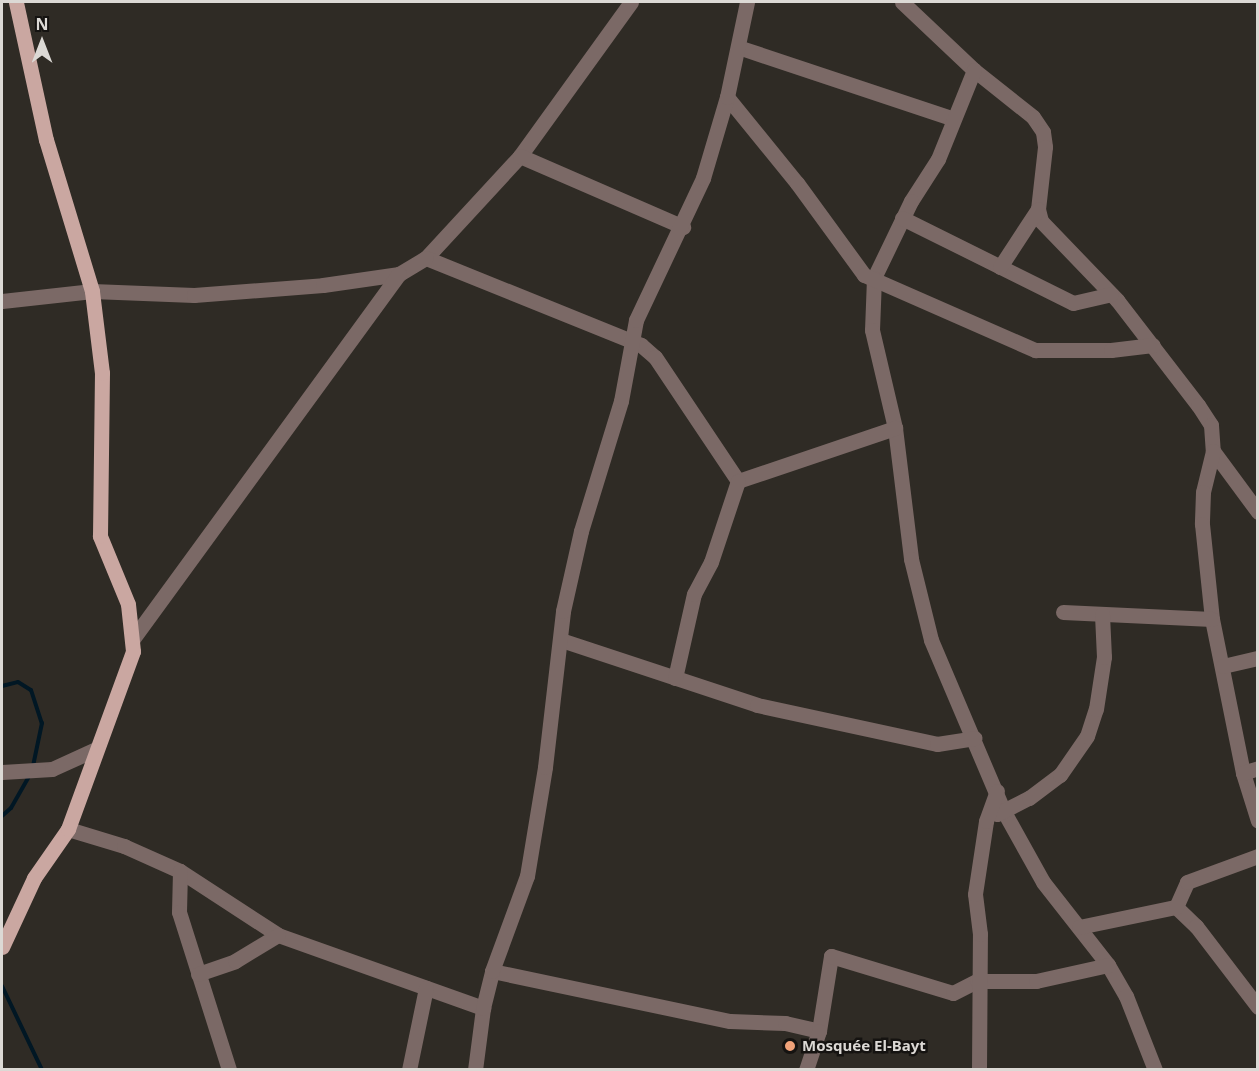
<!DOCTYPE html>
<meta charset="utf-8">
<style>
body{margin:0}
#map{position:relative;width:1259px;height:1071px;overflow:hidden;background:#2f2b25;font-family:"Noto Sans",sans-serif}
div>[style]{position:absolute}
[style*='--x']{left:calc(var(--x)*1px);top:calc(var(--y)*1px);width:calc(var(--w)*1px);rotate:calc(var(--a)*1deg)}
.stream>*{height:4px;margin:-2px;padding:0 2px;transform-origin:2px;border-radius:2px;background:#011724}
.minor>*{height:15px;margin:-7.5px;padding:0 7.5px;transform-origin:7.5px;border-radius:7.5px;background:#7b6966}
.major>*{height:15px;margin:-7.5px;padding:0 7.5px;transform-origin:7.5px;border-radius:7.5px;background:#caa7a1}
.dots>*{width:16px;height:16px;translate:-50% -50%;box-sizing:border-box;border:3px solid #151311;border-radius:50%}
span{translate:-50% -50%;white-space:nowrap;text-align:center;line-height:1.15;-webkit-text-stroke:5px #151311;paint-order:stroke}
.poi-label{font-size:15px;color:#dcd9d5;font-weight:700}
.left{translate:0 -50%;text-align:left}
.frame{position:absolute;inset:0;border:3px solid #dcd9d5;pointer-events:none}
.north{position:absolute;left:12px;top:12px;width:60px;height:60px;-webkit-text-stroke:4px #151311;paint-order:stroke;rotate:0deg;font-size:16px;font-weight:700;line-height:24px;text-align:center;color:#dcd9d5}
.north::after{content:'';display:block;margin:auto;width:21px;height:27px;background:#dcd9d5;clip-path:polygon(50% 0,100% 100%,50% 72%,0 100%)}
</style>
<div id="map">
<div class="stream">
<i style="--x:2;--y:686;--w:16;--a:-14"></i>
<i style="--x:18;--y:682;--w:15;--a:32"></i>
<i style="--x:31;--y:690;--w:35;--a:72"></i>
<i style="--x:42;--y:723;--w:44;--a:101.8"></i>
<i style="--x:2;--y:816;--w:12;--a:-42"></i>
<i style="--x:11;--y:808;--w:40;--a:-60.3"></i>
<i style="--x:2;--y:986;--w:93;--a:64.5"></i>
</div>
<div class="minor">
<i style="--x:631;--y:2;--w:190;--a:125.8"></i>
<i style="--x:520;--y:156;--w:139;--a:132.7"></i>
<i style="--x:426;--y:258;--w:232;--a:22"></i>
<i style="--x:641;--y:345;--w:18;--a:41"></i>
<i style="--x:655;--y:357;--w:149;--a:56.2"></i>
<i style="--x:902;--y:2;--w:99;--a:43.4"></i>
<i style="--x:974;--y:70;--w:75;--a:38.5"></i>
<i style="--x:1033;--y:117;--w:18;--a:56"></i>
<i style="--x:1043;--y:132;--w:15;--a:82"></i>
<i style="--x:1045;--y:147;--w:62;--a:96.4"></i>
<i style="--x:1038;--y:209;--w:12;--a:76"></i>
<i style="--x:1041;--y:221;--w:110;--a:46.1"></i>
<i style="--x:1117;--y:300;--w:133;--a:52.4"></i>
<i style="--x:1198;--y:405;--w:24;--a:57"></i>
<i style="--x:1211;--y:425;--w:26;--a:86"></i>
<i style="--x:1213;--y:451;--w:76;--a:53.6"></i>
<i style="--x:738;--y:47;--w:225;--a:18.4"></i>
<i style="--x:974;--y:70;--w:96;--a:112"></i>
<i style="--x:938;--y:159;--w:50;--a:122.7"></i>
<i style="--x:911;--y:201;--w:85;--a:115.7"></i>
<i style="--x:874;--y:278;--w:52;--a:92.2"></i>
<i style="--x:872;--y:330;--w:101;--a:76.8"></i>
<i style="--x:895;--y:428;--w:132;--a:83"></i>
<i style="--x:911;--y:559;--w:83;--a:76.1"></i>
<i style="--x:931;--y:640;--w:185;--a:67"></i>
<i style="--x:1003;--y:810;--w:82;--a:60.9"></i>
<i style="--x:1043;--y:882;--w:105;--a:51.9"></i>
<i style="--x:1108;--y:965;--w:36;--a:60"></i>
<i style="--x:1126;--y:996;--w:79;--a:68.6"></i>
<i style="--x:727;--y:97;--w:111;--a:50.9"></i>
<i style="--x:797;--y:183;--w:114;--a:53.9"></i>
<i style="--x:864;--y:275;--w:187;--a:23.7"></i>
<i style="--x:1035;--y:350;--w:76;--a:0"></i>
<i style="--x:1111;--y:350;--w:42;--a:-6.8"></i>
<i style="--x:520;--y:156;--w:178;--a:23.5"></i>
<i style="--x:902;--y:218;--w:191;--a:26.4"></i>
<i style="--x:1073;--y:303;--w:39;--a:-13"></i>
<i style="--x:1000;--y:267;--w:69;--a:-56.8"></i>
<i style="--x:2;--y:301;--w:91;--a:-6.3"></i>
<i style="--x:92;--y:291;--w:102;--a:2.2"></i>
<i style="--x:194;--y:295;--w:129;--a:-4.4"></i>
<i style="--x:323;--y:285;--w:77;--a:-8.2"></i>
<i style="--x:399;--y:274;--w:31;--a:-31"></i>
<i style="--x:1213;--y:451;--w:42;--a:103.7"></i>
<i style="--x:1203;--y:492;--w:32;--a:92"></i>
<i style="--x:1202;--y:524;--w:96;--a:84"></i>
<i style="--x:1212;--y:619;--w:157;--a:78.6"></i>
<i style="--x:1243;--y:773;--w:50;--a:72.6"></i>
<i style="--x:738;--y:481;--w:166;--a:-18.7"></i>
<i style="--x:1063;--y:612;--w:149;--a:2.7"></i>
<i style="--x:132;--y:640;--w:453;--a:-53.9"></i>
<i style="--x:561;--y:640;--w:206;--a:18.3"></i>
<i style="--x:757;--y:705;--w:184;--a:12.2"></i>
<i style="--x:937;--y:744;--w:38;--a:-9"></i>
<i style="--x:1223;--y:666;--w:36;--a:-13"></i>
<i style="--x:675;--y:678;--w:86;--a:-77.3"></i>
<i style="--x:694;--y:594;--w:36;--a:-62"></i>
<i style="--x:711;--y:562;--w:85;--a:-71.6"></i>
<i style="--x:2;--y:772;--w:50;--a:-3.4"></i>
<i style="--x:52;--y:769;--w:48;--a:-24.4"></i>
<i style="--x:1243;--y:773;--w:16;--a:-18"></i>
<i style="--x:997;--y:814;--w:36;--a:-27"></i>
<i style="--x:1029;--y:798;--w:39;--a:-37"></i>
<i style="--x:1060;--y:775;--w:47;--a:-55.3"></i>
<i style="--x:1087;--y:736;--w:28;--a:-72"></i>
<i style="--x:1096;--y:709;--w:53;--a:-81.3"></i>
<i style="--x:1104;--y:657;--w:43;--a:-92.7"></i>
<i style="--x:68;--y:829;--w:59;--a:16.9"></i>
<i style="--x:124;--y:846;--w:61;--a:24.1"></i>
<i style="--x:180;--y:871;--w:117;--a:33.1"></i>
<i style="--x:278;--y:935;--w:218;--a:19.6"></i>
<i style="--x:180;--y:871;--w:41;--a:91.4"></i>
<i style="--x:179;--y:912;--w:166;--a:72.4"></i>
<i style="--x:1176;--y:907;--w:28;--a:44"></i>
<i style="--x:1196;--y:926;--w:102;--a:52.6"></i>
<i style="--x:1079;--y:927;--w:99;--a:-11.7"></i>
<i style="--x:1176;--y:907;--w:27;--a:-66"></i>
<i style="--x:1187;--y:882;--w:76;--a:-20.1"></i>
<i style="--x:492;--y:971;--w:243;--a:11.9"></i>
<i style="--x:730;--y:1021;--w:55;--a:2.1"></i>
<i style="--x:785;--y:1023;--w:35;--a:13"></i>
<i style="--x:819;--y:1031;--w:76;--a:-80.9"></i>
<i style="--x:831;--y:956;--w:127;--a:16.9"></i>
<i style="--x:953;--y:993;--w:27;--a:-27"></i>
<i style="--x:977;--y:981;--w:59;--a:0"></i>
<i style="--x:1036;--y:981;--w:74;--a:-12.5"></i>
<i style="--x:198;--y:974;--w:39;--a:-19"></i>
<i style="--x:235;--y:961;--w:50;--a:-31.2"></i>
<i style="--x:409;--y:1070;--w:84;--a:-78.3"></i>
<i style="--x:475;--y:1070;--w:63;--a:-82.6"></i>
<i style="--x:483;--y:1008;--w:38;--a:-76"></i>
<i style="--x:492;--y:971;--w:101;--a:-69.8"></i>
<i style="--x:527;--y:876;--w:110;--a:-80.6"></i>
<i style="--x:545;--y:767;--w:157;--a:-83.4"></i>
<i style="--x:563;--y:611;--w:82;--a:-77.3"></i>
<i style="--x:581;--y:531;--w:136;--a:-72.9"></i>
<i style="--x:621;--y:401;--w:82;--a:-79.5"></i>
<i style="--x:636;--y:320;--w:157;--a:-64.7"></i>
<i style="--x:703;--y:178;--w:84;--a:-73.5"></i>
<i style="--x:727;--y:97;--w:97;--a:-78.1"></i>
<i style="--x:806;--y:1070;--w:41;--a:-71.6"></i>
<i style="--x:979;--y:1070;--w:136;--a:-89.6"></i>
<i style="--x:980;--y:934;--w:40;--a:-97.1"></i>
<i style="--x:975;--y:894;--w:74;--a:-81.4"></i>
<i style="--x:986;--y:821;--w:32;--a:-70"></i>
</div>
<div class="major">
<i style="--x:2;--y:947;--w:76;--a:-65.1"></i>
<i style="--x:34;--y:878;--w:60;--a:-55.2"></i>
<i style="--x:68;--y:829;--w:189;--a:-69.9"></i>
<i style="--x:133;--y:651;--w:47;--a:-96.1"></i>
<i style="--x:128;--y:604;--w:74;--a:-112.4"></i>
<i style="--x:100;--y:536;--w:163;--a:-89.3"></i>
<i style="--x:102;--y:373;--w:83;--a:-97"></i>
<i style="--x:92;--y:291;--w:158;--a:-106.9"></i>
<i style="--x:46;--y:140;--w:141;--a:-102.3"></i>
</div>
<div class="dots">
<i style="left:790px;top:1046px;background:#f0a279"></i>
</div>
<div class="poi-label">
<span class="left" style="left:802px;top:1046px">Mosquée El-Bayt</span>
</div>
<div class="frame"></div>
<div class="north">N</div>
</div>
